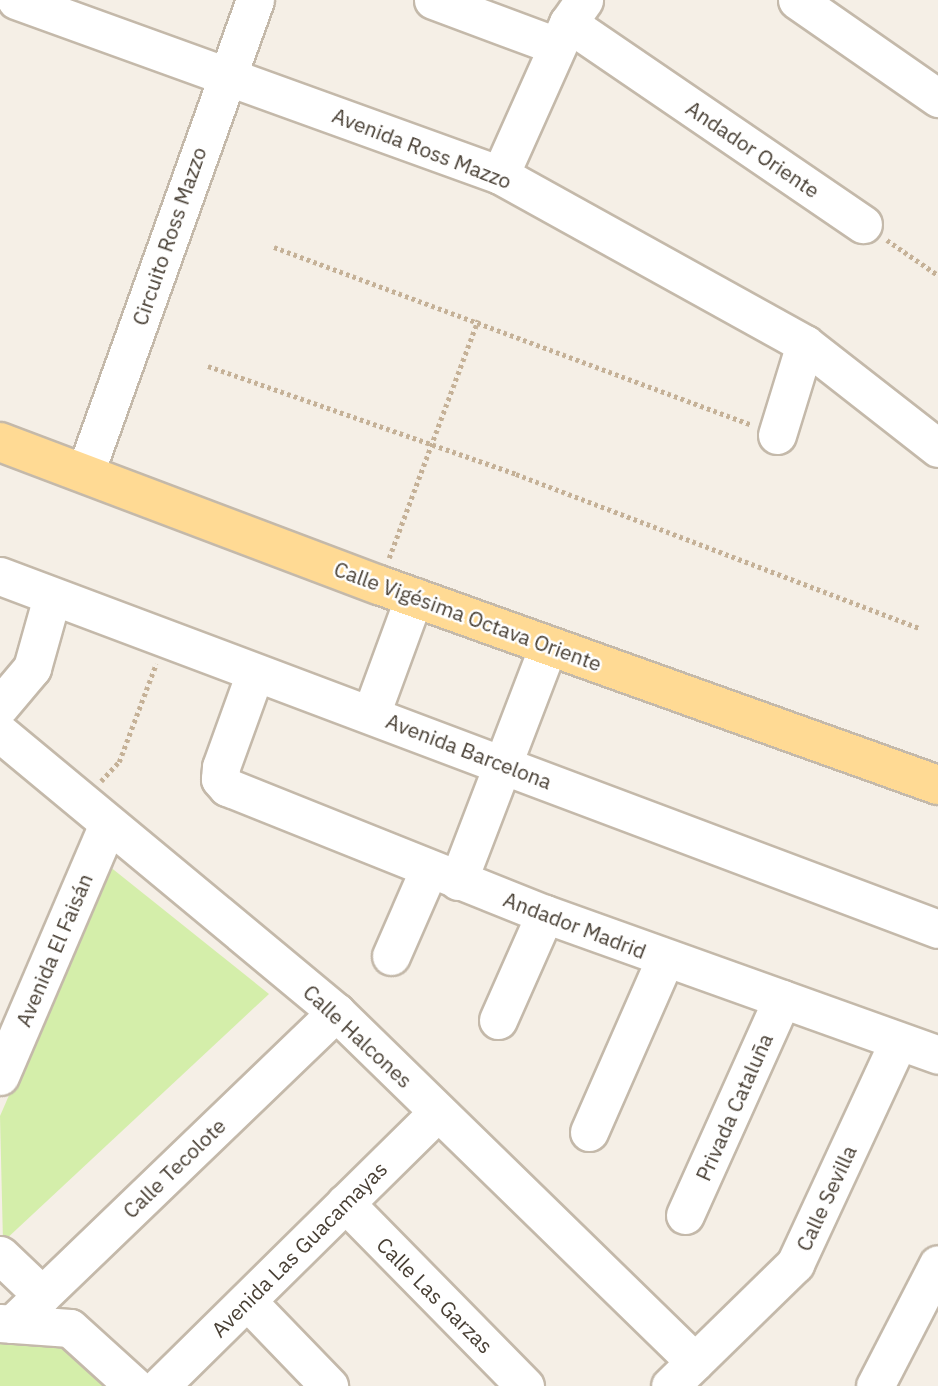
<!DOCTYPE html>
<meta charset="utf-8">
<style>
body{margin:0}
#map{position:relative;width:938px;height:1386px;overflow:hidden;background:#f5efe6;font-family:"IBM Plex Sans",sans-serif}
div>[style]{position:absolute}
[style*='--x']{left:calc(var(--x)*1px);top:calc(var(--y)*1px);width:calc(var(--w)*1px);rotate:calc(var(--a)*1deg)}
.green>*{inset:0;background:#d4eeaa}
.path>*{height:4.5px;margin-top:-2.25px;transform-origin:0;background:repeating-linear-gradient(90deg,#c5b197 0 3.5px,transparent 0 7px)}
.roads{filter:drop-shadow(2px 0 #c4b9aa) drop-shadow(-2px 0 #c4b9aa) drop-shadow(0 2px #c4b9aa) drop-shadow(0 -2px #c4b9aa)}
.minor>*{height:37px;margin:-18.5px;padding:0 18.5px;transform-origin:18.5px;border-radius:18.5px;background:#fff}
.major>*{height:38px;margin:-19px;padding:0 19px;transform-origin:19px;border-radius:19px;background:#ffda94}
span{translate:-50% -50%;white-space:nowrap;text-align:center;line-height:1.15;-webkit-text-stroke:5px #fff;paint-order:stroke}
.street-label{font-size:21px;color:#483f34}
</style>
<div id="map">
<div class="green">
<i style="clip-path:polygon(109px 866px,269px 994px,3px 1242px,0 1116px)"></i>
<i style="clip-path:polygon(0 1333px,68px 1334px,120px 1386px,0 1386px)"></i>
</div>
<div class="path">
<i style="--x:887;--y:240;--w:62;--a:34.5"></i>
<i style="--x:274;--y:247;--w:510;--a:20.42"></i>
<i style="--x:208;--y:366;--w:326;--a:19.3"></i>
<i style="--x:516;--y:474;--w:432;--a:20.9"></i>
<i style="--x:389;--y:558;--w:254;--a:-69.5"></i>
<i style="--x:101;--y:781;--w:26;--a:-47"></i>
<i style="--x:119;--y:762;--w:105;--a:-69.3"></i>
</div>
<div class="roads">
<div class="minor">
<i style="--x:16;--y:0;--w:515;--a:19.88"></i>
<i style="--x:500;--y:175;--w:349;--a:29"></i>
<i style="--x:805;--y:344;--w:169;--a:38"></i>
<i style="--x:433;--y:0;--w:132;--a:20.4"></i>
<i style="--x:797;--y:0;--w:172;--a:34.8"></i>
<i style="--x:568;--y:23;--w:357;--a:34.3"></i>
<i style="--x:500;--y:175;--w:167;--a:-65.9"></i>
<i style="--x:568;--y:23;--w:28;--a:-55"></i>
<i style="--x:777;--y:435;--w:95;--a:-72.9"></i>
<i style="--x:85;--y:473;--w:503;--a:-70.23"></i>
<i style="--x:0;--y:576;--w:1002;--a:20.62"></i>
<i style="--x:255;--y:673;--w:100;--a:109.9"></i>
<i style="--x:221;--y:767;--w:12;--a:95"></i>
<i style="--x:220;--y:779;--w:11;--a:49"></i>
<i style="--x:227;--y:787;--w:342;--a:21.8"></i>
<i style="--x:545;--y:914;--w:418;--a:19.7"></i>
<i style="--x:0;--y:706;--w:50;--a:-49.9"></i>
<i style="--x:32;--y:668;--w:74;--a:-74.3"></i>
<i style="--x:371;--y:714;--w:125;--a:-69.8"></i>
<i style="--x:0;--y:733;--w:437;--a:39.7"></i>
<i style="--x:336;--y:1012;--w:501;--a:44.27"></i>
<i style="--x:458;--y:881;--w:252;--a:-69"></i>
<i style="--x:391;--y:956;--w:95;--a:-66.4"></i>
<i style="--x:498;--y:1020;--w:116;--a:-66.1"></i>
<i style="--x:0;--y:1076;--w:274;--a:-66.8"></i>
<i style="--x:589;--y:1132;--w:189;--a:-66.3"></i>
<i style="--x:345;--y:1203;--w:257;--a:45.5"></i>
<i style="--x:685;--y:1215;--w:237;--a:-65.8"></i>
<i style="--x:0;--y:1255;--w:58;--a:43.6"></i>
<i style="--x:248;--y:1302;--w:117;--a:46"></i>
<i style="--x:0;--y:1323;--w:70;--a:4.1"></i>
<i style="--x:70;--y:1328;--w:86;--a:42.2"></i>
<i style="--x:12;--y:1324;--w:450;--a:-43.9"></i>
<i style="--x:160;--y:1386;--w:390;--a:-44.6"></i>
<i style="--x:670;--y:1386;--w:175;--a:-44.3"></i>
<i style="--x:795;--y:1264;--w:245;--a:-65.1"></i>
<i style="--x:875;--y:1386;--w:137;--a:-62.7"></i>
</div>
<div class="major">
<i style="--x:0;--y:442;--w:405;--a:20.7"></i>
<i style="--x:379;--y:585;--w:594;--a:19.69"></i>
</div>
</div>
<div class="street-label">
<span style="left:422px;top:148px;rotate:21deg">Avenida Ross Mazzo</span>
<span style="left:753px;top:149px;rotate:34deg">Andador Oriente</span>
<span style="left:169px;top:236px;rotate:-71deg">Circuito Ross Mazzo</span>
<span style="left:468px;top:616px;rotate:20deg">Calle Vigésima Octava Oriente</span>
<span style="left:469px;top:751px;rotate:21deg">Avenida Barcelona</span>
<span style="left:575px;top:925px;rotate:21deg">Andador Madrid</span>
<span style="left:54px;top:950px;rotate:-67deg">Avenida El Faisán</span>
<span style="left:358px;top:1036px;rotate:43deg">Calle Halcones</span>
<span style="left:734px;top:1107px;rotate:-66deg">Privada Cataluña</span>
<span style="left:174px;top:1168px;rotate:-44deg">Calle Tecolote</span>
<span style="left:826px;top:1198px;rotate:-65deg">Calle Sevilla</span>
<span style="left:299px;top:1249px;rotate:-45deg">Avenida Las Guacamayas</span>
<span style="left:435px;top:1295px;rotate:45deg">Calle Las Garzas</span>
</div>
</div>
